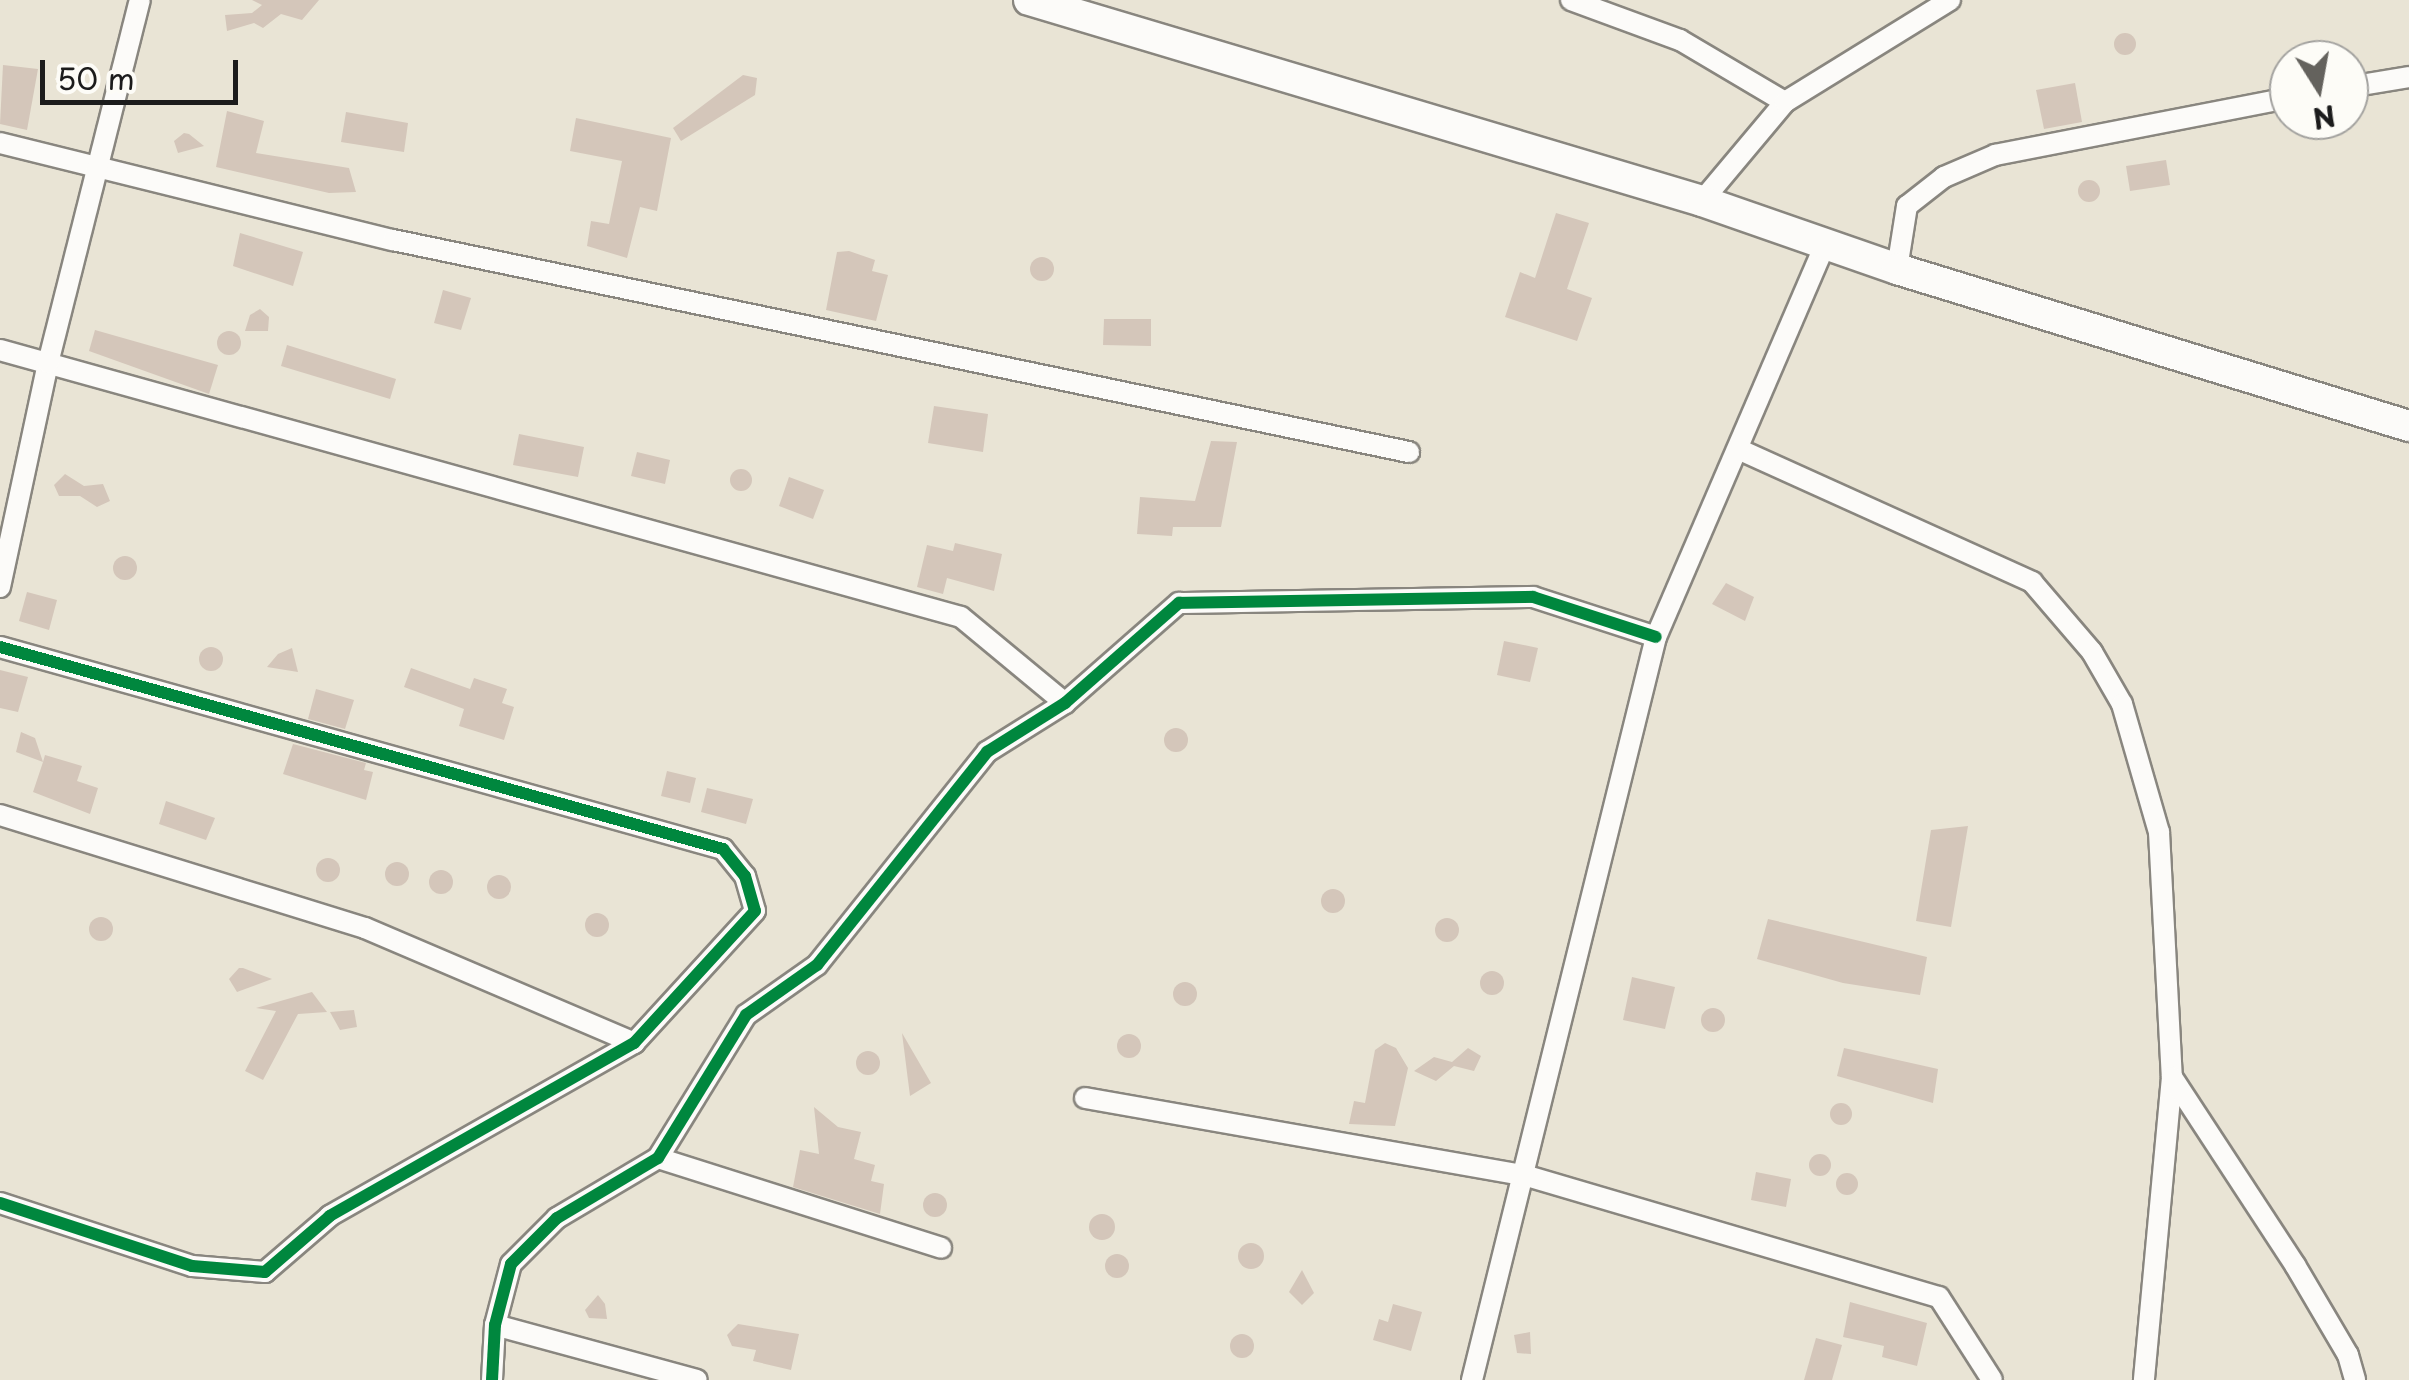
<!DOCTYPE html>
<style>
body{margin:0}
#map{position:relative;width:2409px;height:1380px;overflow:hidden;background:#e9e4d5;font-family:"Playpen Sans",sans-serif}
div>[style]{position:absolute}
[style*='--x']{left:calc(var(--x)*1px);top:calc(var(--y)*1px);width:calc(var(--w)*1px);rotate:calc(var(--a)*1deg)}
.building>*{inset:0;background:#d4c6ba}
.round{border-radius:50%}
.roads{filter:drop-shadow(2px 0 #89867f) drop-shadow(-2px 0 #89867f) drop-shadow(0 2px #89867f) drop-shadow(0 -2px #89867f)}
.street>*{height:20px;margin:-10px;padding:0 10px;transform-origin:10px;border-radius:10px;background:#fcfbf9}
.secondary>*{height:30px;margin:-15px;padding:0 15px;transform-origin:15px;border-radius:15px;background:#fcfbf9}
.cycleway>*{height:12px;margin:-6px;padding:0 6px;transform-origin:6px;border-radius:6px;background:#00873e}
span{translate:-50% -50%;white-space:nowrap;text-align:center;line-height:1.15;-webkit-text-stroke:9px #fdfcf7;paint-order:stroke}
.north{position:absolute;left:2269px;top:40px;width:100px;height:100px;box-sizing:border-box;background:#fdfcf7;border:2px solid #a3a29f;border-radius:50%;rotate:169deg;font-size:28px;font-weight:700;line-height:40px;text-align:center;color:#1c1c1c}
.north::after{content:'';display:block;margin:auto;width:35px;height:45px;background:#64625d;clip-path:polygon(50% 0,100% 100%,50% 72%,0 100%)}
.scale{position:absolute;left:40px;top:60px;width:198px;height:45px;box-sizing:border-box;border:5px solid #1c1c1c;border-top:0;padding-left:12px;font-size:30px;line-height:35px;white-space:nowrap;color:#1c1c1c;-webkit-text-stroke:8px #fdfcf7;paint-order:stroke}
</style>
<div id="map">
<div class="building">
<i style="clip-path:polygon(252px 0,319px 0,302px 20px,281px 14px,263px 28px,254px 23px,227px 31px,225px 15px,252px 13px,262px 5px)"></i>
<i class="round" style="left:2114px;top:33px;width:22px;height:22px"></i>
<i style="clip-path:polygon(3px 65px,38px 69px,27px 130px,0 124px)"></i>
<i style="clip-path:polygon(743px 75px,757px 78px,755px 95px,681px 141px,673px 128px)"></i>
<i style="clip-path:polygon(2075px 83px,2082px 122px,2044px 129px,2036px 90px)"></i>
<i style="clip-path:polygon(227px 111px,264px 121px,256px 153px,349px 168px,356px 192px,329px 193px,216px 167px)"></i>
<i style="clip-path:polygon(346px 112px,408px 123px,404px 152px,341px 142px)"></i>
<i style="clip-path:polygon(576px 118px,671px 138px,657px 211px,640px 207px,627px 258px,587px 246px,591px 221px,609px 224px,622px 161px,570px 151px)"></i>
<i style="clip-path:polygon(184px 133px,189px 134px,204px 146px,178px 153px,174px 141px)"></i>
<i style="clip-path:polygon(2166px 160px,2170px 185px,2130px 191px,2126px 166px)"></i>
<i class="round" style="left:2078px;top:180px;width:22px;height:22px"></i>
<i style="clip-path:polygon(1556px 213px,1589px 223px,1567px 289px,1592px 298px,1577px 341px,1505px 317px,1520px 272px,1535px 278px)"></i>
<i style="clip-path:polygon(240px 233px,303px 252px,293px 286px,233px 266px)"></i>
<i style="clip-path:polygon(849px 251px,875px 260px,872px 271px,888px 275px,876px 321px,826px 310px,837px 252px)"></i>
<i class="round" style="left:1030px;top:257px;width:24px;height:24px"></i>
<i style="clip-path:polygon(443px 290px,471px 298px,461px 330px,434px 323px)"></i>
<i style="clip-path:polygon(260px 309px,269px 317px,268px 331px,245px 331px,250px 315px)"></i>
<i style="clip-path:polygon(1104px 319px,1151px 319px,1151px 346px,1103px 345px)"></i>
<i style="clip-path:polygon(95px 330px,218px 365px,209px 394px,89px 351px)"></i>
<i class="round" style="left:217px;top:331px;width:24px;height:24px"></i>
<i style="clip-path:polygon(287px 345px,396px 379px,390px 399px,281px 366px)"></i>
<i style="clip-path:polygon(934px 406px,988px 414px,983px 452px,928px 443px)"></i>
<i style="clip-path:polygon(519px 434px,584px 447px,578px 477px,513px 465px)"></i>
<i style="clip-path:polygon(1211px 441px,1237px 442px,1221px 527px,1173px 527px,1172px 536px,1137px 534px,1140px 497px,1195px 501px)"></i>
<i style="clip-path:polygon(637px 452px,670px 460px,665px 484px,631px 476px)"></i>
<i class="round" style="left:730px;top:469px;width:22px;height:22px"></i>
<i style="clip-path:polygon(65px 474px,84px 486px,103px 484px,110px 501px,97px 507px,80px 496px,59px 496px,54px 485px)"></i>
<i style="clip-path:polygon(789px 477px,824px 490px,813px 519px,779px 506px)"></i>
<i style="clip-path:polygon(955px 543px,1002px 554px,994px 591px,947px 578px,943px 594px,917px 587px,927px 545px,953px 551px)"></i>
<i class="round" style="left:113px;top:556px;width:24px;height:24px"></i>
<i style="clip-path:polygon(1726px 583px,1754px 597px,1745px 621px,1712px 604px)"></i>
<i style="clip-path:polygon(27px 592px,57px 600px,49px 630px,19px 621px)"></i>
<i style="clip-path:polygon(1504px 641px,1538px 648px,1530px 682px,1497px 675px)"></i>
<i class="round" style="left:199px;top:647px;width:24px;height:24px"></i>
<i style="clip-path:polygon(292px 648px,298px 672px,267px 667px,278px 654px)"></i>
<i style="clip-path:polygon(411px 668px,470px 689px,474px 678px,507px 689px,502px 703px,514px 707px,504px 740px,459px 726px,464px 709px,404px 687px)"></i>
<i style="clip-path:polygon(0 670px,28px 677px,18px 712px,0 708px)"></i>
<i style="clip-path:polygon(316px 689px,354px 700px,345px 729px,308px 719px)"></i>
<i class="round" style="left:1164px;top:728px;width:24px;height:24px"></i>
<i style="clip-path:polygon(21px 732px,35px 738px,43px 762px,45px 755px,82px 766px,77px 781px,98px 788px,90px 814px,33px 792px,43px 762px,16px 752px)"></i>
<i style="clip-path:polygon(293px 744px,366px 763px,364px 770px,373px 772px,366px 800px,283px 774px)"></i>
<i style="clip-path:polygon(667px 771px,696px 778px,690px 803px,661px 796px)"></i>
<i style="clip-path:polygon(707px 788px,753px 799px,746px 824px,701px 812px)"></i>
<i style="clip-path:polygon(166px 801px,215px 818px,206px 840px,159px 824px)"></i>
<i style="clip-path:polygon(1968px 826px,1951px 927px,1916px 921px,1931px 830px)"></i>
<i class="round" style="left:316px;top:858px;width:24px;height:24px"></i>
<i class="round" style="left:385px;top:862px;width:24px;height:24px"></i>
<i class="round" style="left:429px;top:870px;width:24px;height:24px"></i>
<i class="round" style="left:487px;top:875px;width:24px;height:24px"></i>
<i class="round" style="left:1321px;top:889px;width:24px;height:24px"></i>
<i class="round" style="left:585px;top:913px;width:24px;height:24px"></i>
<i class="round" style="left:89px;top:917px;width:24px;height:24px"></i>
<i class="round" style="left:1435px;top:918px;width:24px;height:24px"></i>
<i style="clip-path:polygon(1768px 919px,1927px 957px,1920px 995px,1843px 983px,1757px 959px)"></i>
<i style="clip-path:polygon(239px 968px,243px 968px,272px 979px,237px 992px,229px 979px)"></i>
<i class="round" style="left:1480px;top:971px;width:24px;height:24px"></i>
<i style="clip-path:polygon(1632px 977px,1675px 987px,1665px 1029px,1623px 1020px)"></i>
<i class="round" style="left:1173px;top:982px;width:24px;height:24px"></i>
<i style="clip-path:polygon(312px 992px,327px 1012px,298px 1014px,263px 1080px,245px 1071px,276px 1011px,256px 1008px)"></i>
<i class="round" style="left:1701px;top:1008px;width:24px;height:24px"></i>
<i style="clip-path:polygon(354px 1010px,357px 1027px,340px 1030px,330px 1012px)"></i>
<i style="clip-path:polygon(902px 1033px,931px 1083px,910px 1096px)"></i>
<i class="round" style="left:1117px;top:1034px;width:24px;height:24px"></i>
<i style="clip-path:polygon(1385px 1043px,1396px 1048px,1408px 1068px,1395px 1126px,1349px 1124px,1354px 1101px,1365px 1103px,1375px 1050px)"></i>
<i style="clip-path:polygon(1468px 1048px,1481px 1056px,1474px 1071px,1454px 1066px,1436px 1081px,1414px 1071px,1434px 1057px,1452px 1062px)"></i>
<i style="clip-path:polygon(1844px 1048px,1938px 1069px,1933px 1103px,1837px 1076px)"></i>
<i class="round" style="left:856px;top:1051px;width:24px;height:24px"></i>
<i class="round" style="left:1830px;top:1103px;width:22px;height:22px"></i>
<i style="clip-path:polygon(814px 1107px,838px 1127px,861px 1132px,854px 1159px,875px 1165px,871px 1181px,884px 1184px,880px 1214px,793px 1187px,800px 1150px,819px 1154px)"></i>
<i class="round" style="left:1809px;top:1154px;width:22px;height:22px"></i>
<i style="clip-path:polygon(1756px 1172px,1791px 1179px,1786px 1207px,1751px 1200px)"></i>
<i class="round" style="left:1836px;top:1173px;width:22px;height:22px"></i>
<i class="round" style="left:923px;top:1193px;width:24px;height:24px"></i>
<i class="round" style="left:1089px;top:1214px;width:26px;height:26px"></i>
<i class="round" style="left:1238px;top:1243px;width:26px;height:26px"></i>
<i class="round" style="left:1105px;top:1254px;width:24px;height:24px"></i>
<i style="clip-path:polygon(1302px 1270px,1314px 1293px,1302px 1305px,1289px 1292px)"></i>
<i style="clip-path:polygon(598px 1295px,605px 1304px,607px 1319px,589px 1318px,585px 1310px)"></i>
<i style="clip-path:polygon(1850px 1302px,1927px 1323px,1917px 1366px,1882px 1357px,1884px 1346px,1843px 1337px)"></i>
<i style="clip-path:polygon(1393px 1304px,1422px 1312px,1411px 1351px,1373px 1340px,1379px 1319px,1388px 1322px)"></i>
<i style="clip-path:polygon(738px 1324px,799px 1334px,791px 1370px,753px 1361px,756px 1350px,732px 1346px,727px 1335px)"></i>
<i style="clip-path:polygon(1530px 1332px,1531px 1354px,1517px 1353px,1514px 1335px)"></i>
<i class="round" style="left:1230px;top:1334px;width:24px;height:24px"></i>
<i style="clip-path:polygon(1816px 1338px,1842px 1345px,1832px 1380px,1804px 1380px)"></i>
</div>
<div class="roads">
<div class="street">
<i style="--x:1571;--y:0;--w:116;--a:20.2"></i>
<i style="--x:1680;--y:40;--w:122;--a:30.6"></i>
<i style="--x:2349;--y:87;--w:61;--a:-9.5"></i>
<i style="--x:0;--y:143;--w:405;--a:13.9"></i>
<i style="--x:393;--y:240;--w:1038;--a:11.79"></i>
<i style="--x:1702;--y:201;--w:129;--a:-50"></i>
<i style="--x:1785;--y:102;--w:194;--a:-31.7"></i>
<i style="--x:1897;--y:269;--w:64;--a:-81"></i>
<i style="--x:1907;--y:206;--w:47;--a:-38.1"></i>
<i style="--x:1944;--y:177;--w:56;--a:-23.3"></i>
<i style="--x:1995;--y:155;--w:299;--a:-11"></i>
<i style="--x:0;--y:350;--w:997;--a:15.53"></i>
<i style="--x:961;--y:617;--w:135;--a:39.6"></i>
<i style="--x:1738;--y:449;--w:323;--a:24.3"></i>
<i style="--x:2032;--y:582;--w:92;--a:49.4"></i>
<i style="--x:2092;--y:652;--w:60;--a:60"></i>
<i style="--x:2122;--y:704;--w:133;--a:73.9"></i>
<i style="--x:2159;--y:832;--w:245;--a:87"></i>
<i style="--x:2172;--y:1077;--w:304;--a:95.3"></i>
<i style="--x:0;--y:587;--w:229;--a:-77.9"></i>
<i style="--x:48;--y:363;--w:374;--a:-75.8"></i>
<i style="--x:0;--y:647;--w:751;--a:15.61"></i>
<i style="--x:723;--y:849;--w:35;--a:51"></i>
<i style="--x:745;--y:876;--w:36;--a:74"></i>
<i style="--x:755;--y:911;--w:179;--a:132.5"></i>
<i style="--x:634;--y:1043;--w:350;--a:150.4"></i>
<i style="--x:330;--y:1216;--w:86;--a:139.3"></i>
<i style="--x:265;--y:1272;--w:73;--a:-175.3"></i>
<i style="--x:192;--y:1266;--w:202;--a:-161.8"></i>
<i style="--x:0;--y:815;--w:382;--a:17.2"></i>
<i style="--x:365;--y:928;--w:293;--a:23.1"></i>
<i style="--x:2172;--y:1077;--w:225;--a:56.8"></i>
<i style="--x:2295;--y:1265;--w:104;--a:59.5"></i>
<i style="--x:2348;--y:1355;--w:26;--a:74"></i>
<i style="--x:1085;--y:1098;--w:449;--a:10"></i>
<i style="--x:1527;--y:1176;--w:429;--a:16.4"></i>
<i style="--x:1939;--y:1297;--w:98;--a:57.4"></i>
<i style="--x:658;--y:1158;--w:297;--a:17.6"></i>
<i style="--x:495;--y:1325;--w:209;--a:15.2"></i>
<i style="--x:492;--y:1380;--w:55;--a:-86.9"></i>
<i style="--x:495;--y:1325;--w:63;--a:-75.3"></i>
<i style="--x:511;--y:1264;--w:65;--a:-45"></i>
<i style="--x:557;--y:1218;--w:117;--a:-30.7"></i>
<i style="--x:658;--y:1158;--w:168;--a:-58.4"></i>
<i style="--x:746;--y:1015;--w:87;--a:-35.2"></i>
<i style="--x:817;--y:965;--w:273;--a:-51.4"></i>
<i style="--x:987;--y:752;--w:92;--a:-32.1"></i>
<i style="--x:1065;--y:703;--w:152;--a:-41.3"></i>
<i style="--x:1179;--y:603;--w:354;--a:-1"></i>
<i style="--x:1533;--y:597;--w:129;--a:18"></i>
<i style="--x:1472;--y:1380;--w:765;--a:-76.09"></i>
<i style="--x:1656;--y:637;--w:427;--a:-66.7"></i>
</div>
<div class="secondary">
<i style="--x:1029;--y:0;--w:702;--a:16.63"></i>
<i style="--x:1702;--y:201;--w:207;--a:19.2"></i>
<i style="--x:1897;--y:269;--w:536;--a:17.05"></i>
</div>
</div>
<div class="cycleway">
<i style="--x:0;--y:647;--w:751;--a:15.61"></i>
<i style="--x:723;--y:849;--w:35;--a:51"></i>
<i style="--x:745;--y:876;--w:36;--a:74"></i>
<i style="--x:755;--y:911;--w:179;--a:132.5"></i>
<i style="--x:634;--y:1043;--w:350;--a:150.4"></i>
<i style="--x:330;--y:1216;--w:86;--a:139.3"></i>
<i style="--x:265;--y:1272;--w:73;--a:-175.3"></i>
<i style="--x:192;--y:1266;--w:202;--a:-161.8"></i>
<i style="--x:492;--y:1380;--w:55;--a:-86.9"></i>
<i style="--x:495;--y:1325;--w:63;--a:-75.3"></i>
<i style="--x:511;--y:1264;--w:65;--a:-45"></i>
<i style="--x:557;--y:1218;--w:117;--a:-30.7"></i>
<i style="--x:658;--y:1158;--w:168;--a:-58.4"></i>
<i style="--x:746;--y:1015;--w:87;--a:-35.2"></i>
<i style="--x:817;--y:965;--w:273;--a:-51.4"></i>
<i style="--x:987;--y:752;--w:92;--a:-32.1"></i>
<i style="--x:1065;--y:703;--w:152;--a:-41.3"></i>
<i style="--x:1179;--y:603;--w:354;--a:-1"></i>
<i style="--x:1533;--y:597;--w:129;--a:18"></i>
</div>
<div class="north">N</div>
<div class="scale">50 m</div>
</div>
